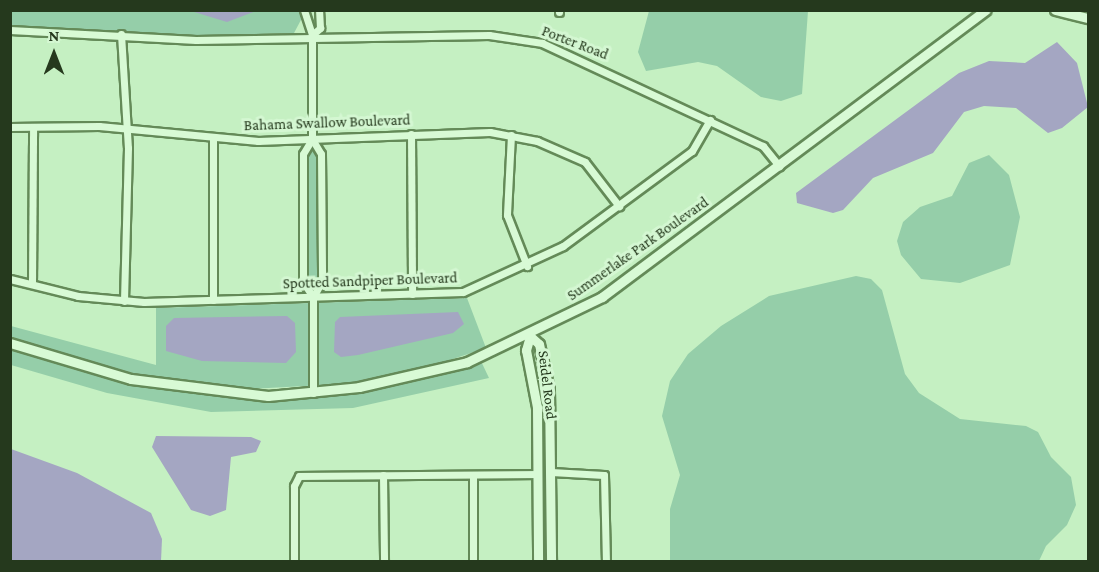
<!DOCTYPE html>
<style>
body{margin:0}
#map{position:relative;width:1099px;height:572px;overflow:hidden;background:#c5f0c2;font-family:"Crimson Pro",serif}
div>[style]{position:absolute}
[style*='--x']{left:calc(var(--x)*1px);top:calc(var(--y)*1px);width:calc(var(--w)*1px);rotate:calc(var(--a)*1deg)}
.green>*{inset:0;background:#95cea9}
.water>*{inset:0;background:#a4a6c2}
.roads{filter:drop-shadow(2px 0 #648a58) drop-shadow(-2px 0 #648a58) drop-shadow(0 2px #648a58) drop-shadow(0 -2px #648a58)}
.street>*{height:7px;margin:-3.5px;padding:0 3.5px;transform-origin:3.5px;border-radius:3.5px;background:#d8fad5}
.secondary>*{height:9px;margin:-4.5px;padding:0 4.5px;transform-origin:4.5px;border-radius:4.5px;background:#d8fad5}
span{translate:-50% -50%;white-space:nowrap;text-align:center;line-height:1.15;-webkit-text-stroke:6px #d4f7d2;paint-order:stroke}
.street-label{font-size:15px;color:#25391d}
.frame{position:absolute;inset:0;border:12px solid #25391d;pointer-events:none}
.north{position:absolute;left:24px;top:24px;width:60px;height:60px;-webkit-text-stroke:4px #d4f7d2;paint-order:stroke;rotate:0deg;font-size:16px;font-weight:700;line-height:24px;text-align:center;color:#25391d}
.north::after{content:'';display:block;margin:auto;width:21px;height:27px;background:#25391d;clip-path:polygon(50% 0,100% 100%,50% 72%,0 100%)}
</style>
<div id="map">
<div class="green">
<i style="clip-path:polygon(11px 10px,301px 10px,302px 18px,294px 33px,191px 36px,11px 27px)"></i>
<i style="clip-path:polygon(649px 11px,808px 11px,802px 94px,781px 101px,761px 97px,717px 66px,698px 62px,646px 71px,638px 52px)"></i>
<i style="clip-path:polygon(313px 150px,318px 157px,318px 277px,312px 286px,305px 281px,305px 154px)"></i>
<i style="clip-path:polygon(989px 155px,1009px 175px,1020px 217px,1010px 265px,960px 283px,921px 279px,901px 255px,897px 241px,903px 222px,920px 207px,952px 196px,969px 163px)"></i>
<i style="clip-path:polygon(856px 276px,871px 279px,882px 290px,905px 374px,919px 393px,960px 419px,1026px 426px,1038px 432px,1051px 457px,1071px 477px,1076px 505px,1067px 525px,1046px 546px,1039px 561px,670px 561px,670px 509px,680px 475px,662px 416px,670px 381px,688px 354px,721px 326px,769px 296px)"></i>
<i style="clip-path:polygon(467px 298px,486px 348px,429px 367px,343px 384px,250px 389px,147px 377px,11px 340px,11px 326px,156px 365px,156px 308px)"></i>
<i style="clip-path:polygon(10px 343px,131px 379px,224px 393px,313px 393px,479px 357px,489px 378px,353px 408px,211px 412px,107px 393px,11px 365px)"></i>
</div>
<div class="water">
<i style="clip-path:polygon(191px 11px,256px 11px,227px 22px)"></i>
<i style="clip-path:polygon(1057px 42px,1077px 63px,1088px 107px,1062px 128px,1048px 133px,1016px 108px,984px 106px,964px 112px,933px 153px,873px 178px,843px 210px,833px 213px,797px 203px,796px 193px,959px 73px,989px 61px,1025px 63px)"></i>
<i style="clip-path:polygon(458px 312px,464px 324px,453px 333px,358px 355px,341px 357px,334px 352px,335px 322px,340px 317px)"></i>
<i style="clip-path:polygon(287px 316px,295px 323px,296px 352px,286px 363px,202px 361px,166px 351px,166px 326px,174px 318px)"></i>
<i style="clip-path:polygon(156px 436px,251px 437px,261px 441px,256px 452px,231px 457px,226px 510px,210px 516px,191px 510px,152px 447px)"></i>
<i style="clip-path:polygon(11px 449px,77px 473px,151px 513px,162px 539px,161px 561px,11px 561px)"></i>
</div>
<div class="roads">
<div class="street">
<i style="--x:304;--y:10;--w:26;--a:72"></i>
<i style="--x:312;--y:35;--w:104;--a:90"></i>
<i style="--x:312;--y:139;--w:17;--a:59"></i>
<i style="--x:321;--y:154;--w:127;--a:89.5"></i>
<i style="--x:322;--y:281;--w:18;--a:119"></i>
<i style="--x:313;--y:297;--w:96;--a:90"></i>
<i style="--x:559;--y:10;--w:2;--a:90"></i>
<i style="--x:10;--y:30;--w:186;--a:3.1"></i>
<i style="--x:196;--y:40;--w:293;--a:-1"></i>
<i style="--x:489;--y:35;--w:54;--a:8.6"></i>
<i style="--x:542;--y:43;--w:244;--a:25"></i>
<i style="--x:763;--y:146;--w:26;--a:51"></i>
<i style="--x:121;--y:34;--w:114;--a:86.5"></i>
<i style="--x:128;--y:148;--w:153;--a:91.5"></i>
<i style="--x:312;--y:35;--w:11;--a:-41"></i>
<i style="--x:320;--y:28;--w:18;--a:-93"></i>
<i style="--x:10;--y:127;--w:89;--a:-0.6"></i>
<i style="--x:99;--y:126;--w:160;--a:5.4"></i>
<i style="--x:258;--y:141;--w:232;--a:-2.2"></i>
<i style="--x:490;--y:132;--w:48;--a:10.8"></i>
<i style="--x:537;--y:141;--w:52;--a:23.6"></i>
<i style="--x:585;--y:162;--w:56;--a:52.3"></i>
<i style="--x:411;--y:134;--w:160;--a:89.6"></i>
<i style="--x:511;--y:135;--w:80;--a:92.9"></i>
<i style="--x:507;--y:215;--w:55;--a:68.6"></i>
<i style="--x:312;--y:139;--w:17;--a:121"></i>
<i style="--x:303;--y:154;--w:128;--a:90"></i>
<i style="--x:303;--y:282;--w:18;--a:56"></i>
<i style="--x:10;--y:279;--w:70;--a:14"></i>
<i style="--x:78;--y:296;--w:66;--a:5.2"></i>
<i style="--x:144;--y:302;--w:319;--a:-1.8"></i>
<i style="--x:463;--y:292;--w:110;--a:-24.7"></i>
<i style="--x:563;--y:246;--w:160;--a:-36.4"></i>
<i style="--x:692;--y:151;--w:36;--a:-60"></i>
<i style="--x:32;--y:284;--w:157;--a:-89.6"></i>
<i style="--x:213;--y:300;--w:161;--a:-90"></i>
<i style="--x:551;--y:472;--w:53;--a:3.2"></i>
<i style="--x:604;--y:475;--w:87;--a:88.7"></i>
<i style="--x:383;--y:475;--w:87;--a:89.3"></i>
<i style="--x:294;--y:562;--w:76;--a:-90"></i>
<i style="--x:294;--y:486;--w:11;--a:-63"></i>
<i style="--x:299;--y:476;--w:239;--a:-0.5"></i>
<i style="--x:473;--y:562;--w:87;--a:-90"></i>
</div>
<div class="secondary">
<i style="--x:1055;--y:10;--w:34;--a:14"></i>
<i style="--x:530;--y:336;--w:12;--a:42"></i>
<i style="--x:539;--y:344;--w:47;--a:77.7"></i>
<i style="--x:549;--y:390;--w:172;--a:89.3"></i>
<i style="--x:530;--y:336;--w:15;--a:106"></i>
<i style="--x:526;--y:350;--w:58;--a:79.1"></i>
<i style="--x:537;--y:407;--w:155;--a:89.6"></i>
<i style="--x:10;--y:343;--w:126;--a:16.6"></i>
<i style="--x:131;--y:379;--w:138;--a:7.1"></i>
<i style="--x:268;--y:396;--w:91;--a:-5.6"></i>
<i style="--x:359;--y:387;--w:111;--a:-13"></i>
<i style="--x:467;--y:362;--w:150;--a:-25.7"></i>
<i style="--x:602;--y:297;--w:479;--a:-36.8"></i>
</div>
</div>
<div class="street-label">
<span style="left:575px;top:43px;rotate:21deg">Porter Road</span>
<span style="left:327px;top:123px;rotate:-2deg">Bahama Swallow Boulevard</span>
<span style="left:638px;top:249px;rotate:-35deg">Summerlake Park Boulevard</span>
<span style="left:370px;top:281px;rotate:-2deg">Spotted Sandpiper Boulevard</span>
<span style="left:547px;top:385px;rotate:83deg">Seidel Road</span>
</div>
<div class="frame"></div>
<div class="north">N</div>
</div>
